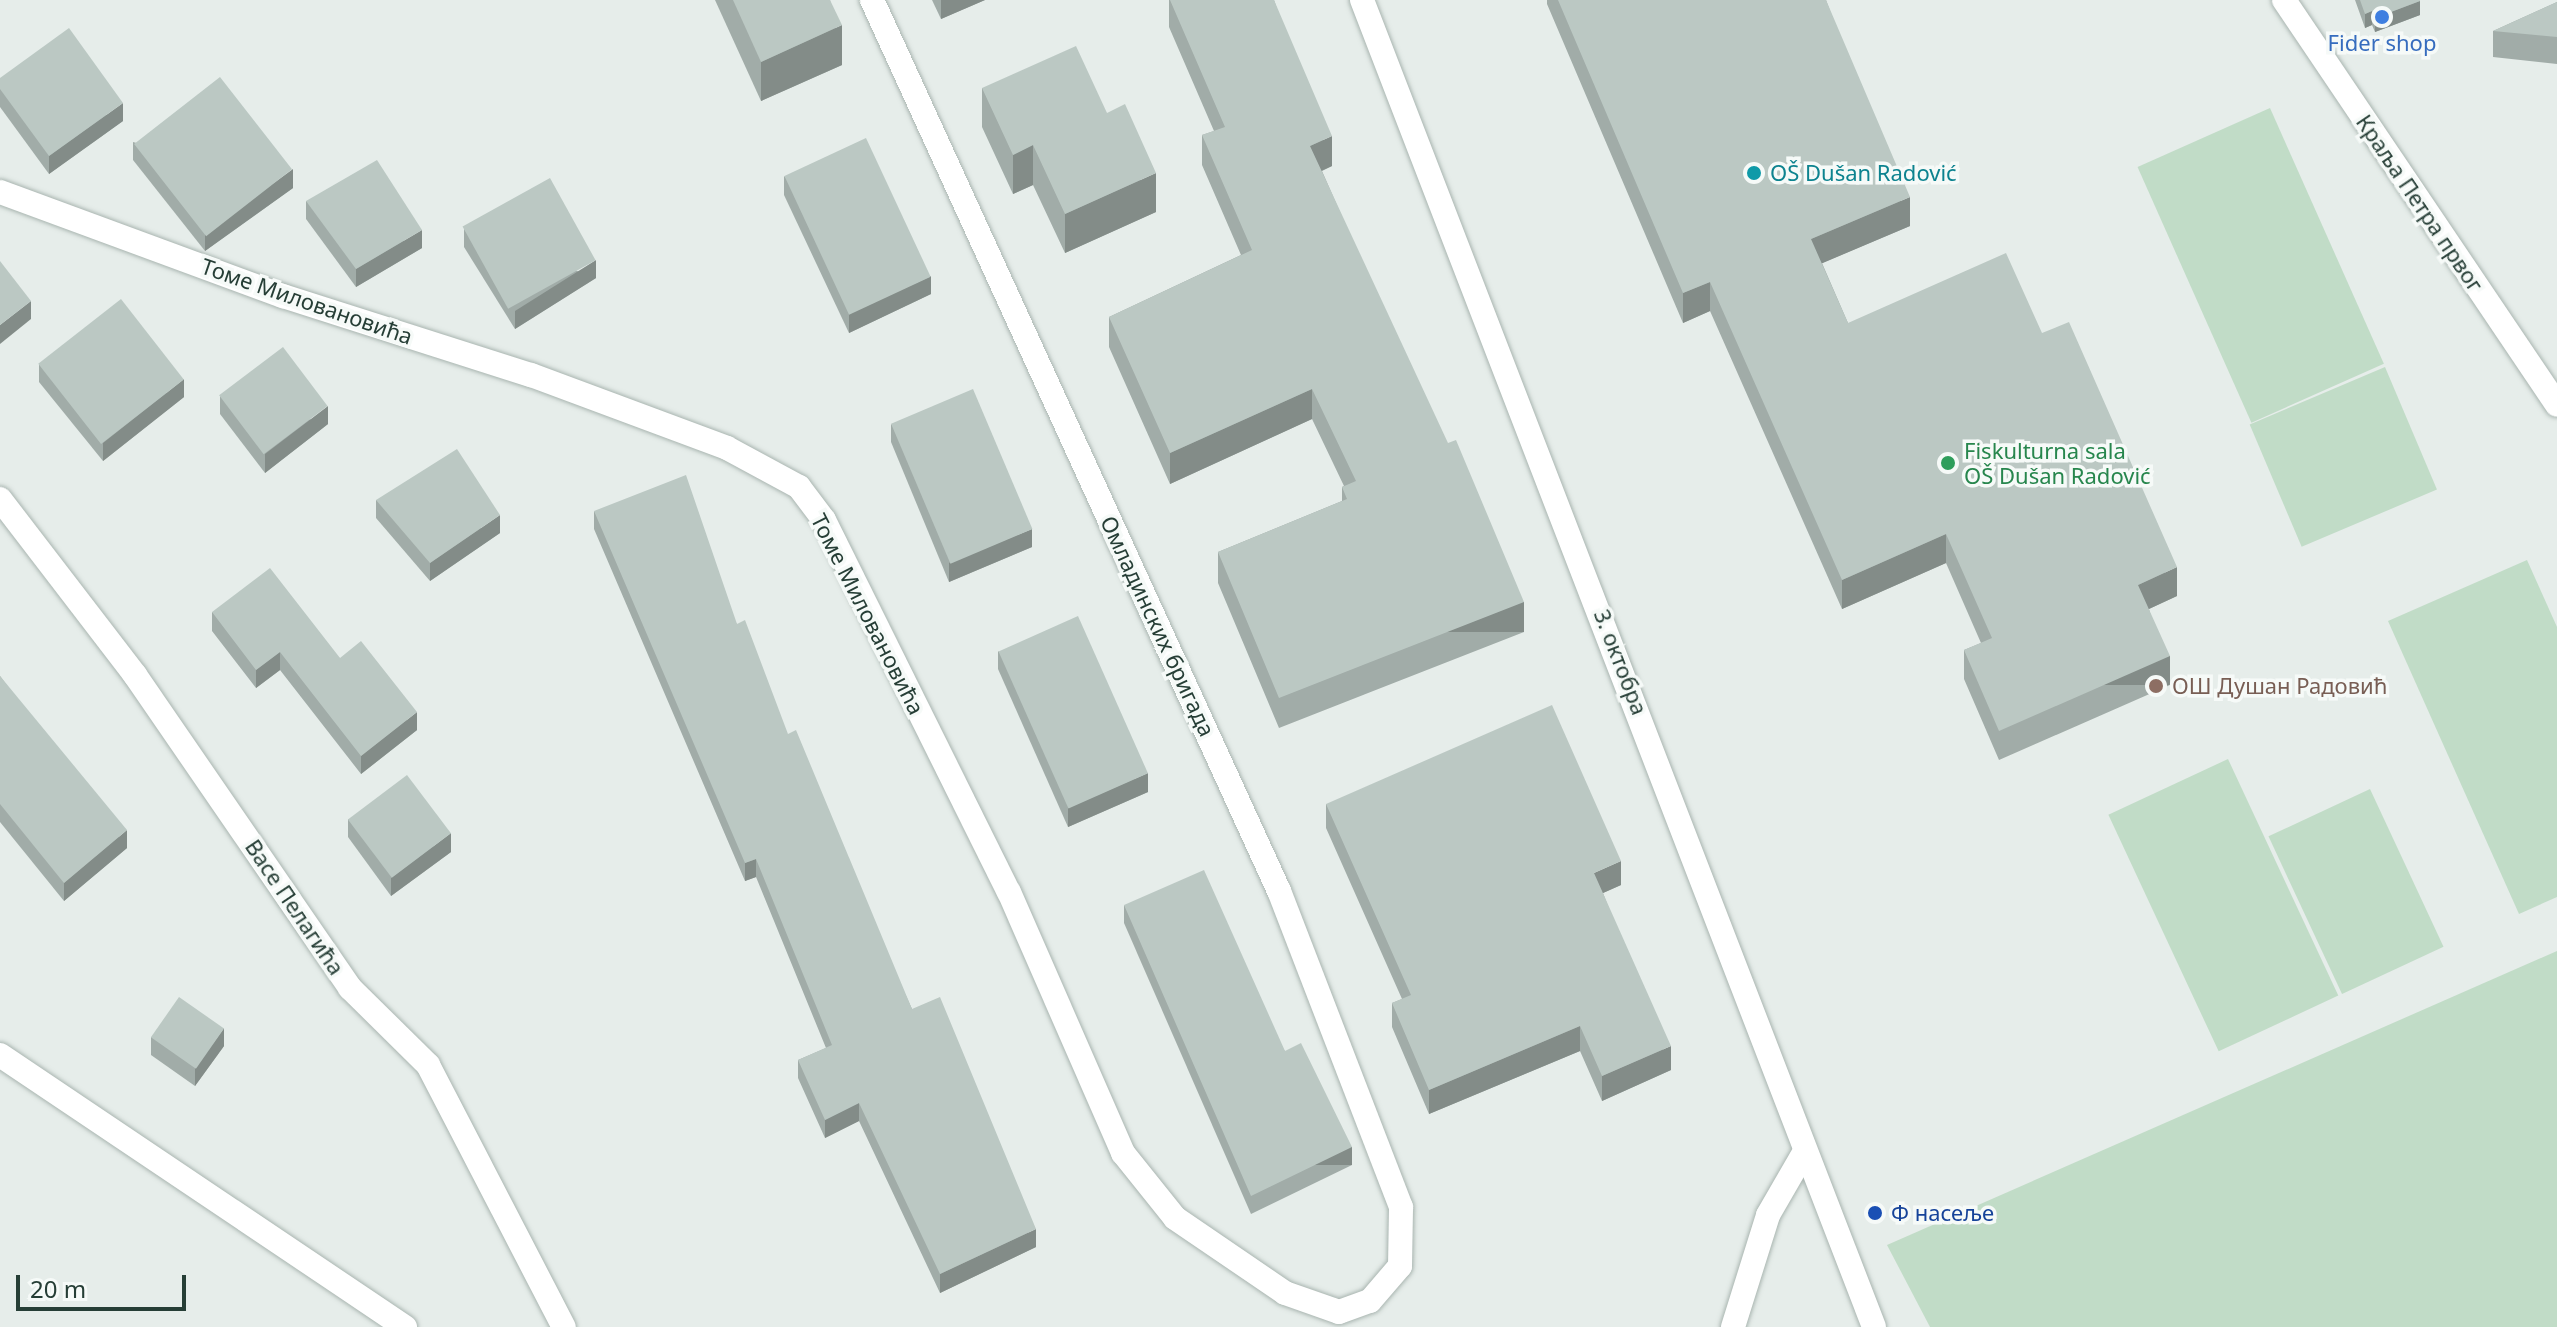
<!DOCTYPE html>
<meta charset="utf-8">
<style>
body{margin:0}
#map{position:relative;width:2557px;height:1327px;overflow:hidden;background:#e6edea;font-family:"Noto Sans",sans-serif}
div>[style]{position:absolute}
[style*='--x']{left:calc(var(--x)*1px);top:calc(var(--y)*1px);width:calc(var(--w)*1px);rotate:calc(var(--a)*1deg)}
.green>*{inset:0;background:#c1dcc7;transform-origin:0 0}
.roads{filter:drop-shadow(0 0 2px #a9b5b0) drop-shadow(0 0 2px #a9b5b0)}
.minor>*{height:24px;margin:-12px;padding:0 12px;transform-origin:12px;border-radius:12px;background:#fff}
.wall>*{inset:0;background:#a1aca8}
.shaded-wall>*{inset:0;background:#838c88;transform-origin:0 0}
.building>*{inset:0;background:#bbc8c3;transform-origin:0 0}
.dots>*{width:22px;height:22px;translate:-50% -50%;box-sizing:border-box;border:4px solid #f6faf8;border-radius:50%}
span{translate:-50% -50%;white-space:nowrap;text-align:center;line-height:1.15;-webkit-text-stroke:7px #f6faf8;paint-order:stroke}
.shop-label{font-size:22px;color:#366cbe}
.culture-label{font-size:22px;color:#0d838f}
.left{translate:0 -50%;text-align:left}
.street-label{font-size:22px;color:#263e36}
.leisure-label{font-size:22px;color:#27864d}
.education-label{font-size:22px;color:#785e54}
.transit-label{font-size:22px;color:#164399}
.scale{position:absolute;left:16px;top:1275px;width:170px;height:36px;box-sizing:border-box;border:4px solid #263e36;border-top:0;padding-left:10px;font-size:24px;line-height:28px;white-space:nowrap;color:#263e36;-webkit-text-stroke:6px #f6faf8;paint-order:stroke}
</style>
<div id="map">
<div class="green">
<div style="left:2270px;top:108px;width:280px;height:145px;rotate:66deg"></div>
<div style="left:2385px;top:367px;width:133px;height:147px;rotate:67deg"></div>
<div style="clip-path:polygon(2527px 560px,2557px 627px,2557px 897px,2519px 914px,2388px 621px)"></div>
<div style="left:2228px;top:759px;width:261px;height:132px;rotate:65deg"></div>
<div style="left:2370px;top:789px;width:174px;height:112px;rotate:65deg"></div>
<div style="clip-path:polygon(2557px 951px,2557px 1327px,1930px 1327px,1887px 1245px)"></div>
</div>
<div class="roads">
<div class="minor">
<div style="--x:1362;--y:0;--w:1422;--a:68.9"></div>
<div style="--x:2284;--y:0;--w:488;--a:56"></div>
<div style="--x:0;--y:192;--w:302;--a:20.2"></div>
<div style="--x:283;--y:296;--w:260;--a:17.7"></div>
<div style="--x:531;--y:375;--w:209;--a:20.4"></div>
<div style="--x:727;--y:448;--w:82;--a:28.4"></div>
<div style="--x:799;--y:487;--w:41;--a:52.9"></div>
<div style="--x:824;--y:520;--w:415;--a:63.6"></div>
<div style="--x:1009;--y:892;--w:285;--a:66.4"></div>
<div style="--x:1123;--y:1153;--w:83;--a:51.3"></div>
<div style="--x:1175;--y:1218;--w:133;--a:34.3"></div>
<div style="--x:1285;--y:1293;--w:57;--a:19.4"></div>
<div style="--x:1339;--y:1312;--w:33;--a:-20"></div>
<div style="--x:1370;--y:1301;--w:46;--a:-49.4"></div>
<div style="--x:1400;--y:1266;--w:59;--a:-89"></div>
<div style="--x:1401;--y:1207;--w:339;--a:-111.1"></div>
<div style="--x:1279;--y:891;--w:980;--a:-114.55"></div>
<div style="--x:0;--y:499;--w:222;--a:52.5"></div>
<div style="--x:135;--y:675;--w:380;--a:55.5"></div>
<div style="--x:350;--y:988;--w:110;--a:44.6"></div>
<div style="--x:428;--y:1065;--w:295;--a:62.6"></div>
<div style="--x:0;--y:1055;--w:488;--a:33.9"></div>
<div style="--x:1733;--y:1327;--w:117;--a:-72.6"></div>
<div style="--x:1768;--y:1215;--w:74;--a:-60"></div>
</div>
</div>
<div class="wall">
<div style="clip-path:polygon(715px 0,830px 0,842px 65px,761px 101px)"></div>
<div style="clip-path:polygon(932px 0,985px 0,941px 19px)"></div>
<div style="clip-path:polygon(1169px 0,1274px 0,1332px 166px,1322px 171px,1524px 632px,1279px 728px,1218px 583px,1218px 552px,1342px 501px,1342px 487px,1344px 486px,1312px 419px,1170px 484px,1109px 347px,1109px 317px,1241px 255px,1202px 165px,1202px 135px,1214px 131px,1169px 27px)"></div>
<div style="clip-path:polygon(1547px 0,1826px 0,1910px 226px,1822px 263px,1848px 323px,2042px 333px,2177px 596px,2149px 609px,2170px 685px,1999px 760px,1964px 679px,1964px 650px,1981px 643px,1946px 563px,1842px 609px,1710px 311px,1683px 323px,1547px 4px)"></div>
<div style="clip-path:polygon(2355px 0,2420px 0,2420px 15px,2375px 32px,2372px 25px,2365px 28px)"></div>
<div style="clip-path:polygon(2557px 2px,2557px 64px,2493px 57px,2493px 31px)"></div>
<div style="clip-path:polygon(0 78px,123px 121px,49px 174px,0 107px)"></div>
<div style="clip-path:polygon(982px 88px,1107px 113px,1156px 212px,1065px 253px,1033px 185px,1013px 194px,982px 127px)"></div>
<div style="clip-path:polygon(133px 142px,293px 188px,205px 251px,133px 160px)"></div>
<div style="clip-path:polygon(784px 176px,931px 294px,849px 333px,784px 195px)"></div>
<div style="clip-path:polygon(306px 201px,422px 248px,356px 287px,306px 219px)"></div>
<div style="clip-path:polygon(464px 229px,596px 278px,515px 329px,464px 247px)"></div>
<div style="clip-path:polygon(39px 364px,184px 397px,103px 461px,39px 382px)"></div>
<div style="clip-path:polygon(220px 396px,328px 424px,265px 473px,220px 414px)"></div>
<div style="clip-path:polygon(891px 424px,1032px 547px,949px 582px,891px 442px)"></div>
<div style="clip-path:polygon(376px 500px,500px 533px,430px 581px,376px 518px)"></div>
<div style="clip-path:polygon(594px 511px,737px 624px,912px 1009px,1036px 1247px,940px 1293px,859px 1121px,825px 1138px,798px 1078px,798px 1060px,826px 1048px,756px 877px,745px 881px,594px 529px)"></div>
<div style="clip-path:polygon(212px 612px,340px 658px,417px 730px,361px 774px,280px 670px,256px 688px,212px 631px)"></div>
<div style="clip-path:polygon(998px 651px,1148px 792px,1068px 827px,998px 669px)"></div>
<div style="clip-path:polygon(0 676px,127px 848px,64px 901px,0 822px)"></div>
<div style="clip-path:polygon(1326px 804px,1621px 885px,1603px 893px,1671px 1070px,1602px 1101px,1580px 1051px,1429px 1114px,1392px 1027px,1392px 1003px,1402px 999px,1326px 828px)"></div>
<div style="clip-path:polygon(348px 819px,451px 852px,391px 896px,348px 837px)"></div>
<div style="clip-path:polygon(1124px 905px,1285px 1051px,1352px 1165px,1251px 1214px,1124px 923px)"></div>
<div style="clip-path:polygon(151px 1037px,224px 1046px,195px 1086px,151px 1055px)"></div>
</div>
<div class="shaded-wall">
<div style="clip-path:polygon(941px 0,985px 0,941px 19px)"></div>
<div style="clip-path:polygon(2420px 1px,2420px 15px,2375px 32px,2375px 18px)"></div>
<div style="clip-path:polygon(2372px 11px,2372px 25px,2365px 28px,2365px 14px)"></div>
<div style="clip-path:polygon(842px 25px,842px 65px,761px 101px,761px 62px)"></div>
<div style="clip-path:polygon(123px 103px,123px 121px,49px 174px,49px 156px)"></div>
<div style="clip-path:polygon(1332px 136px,1332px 166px,1310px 176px,1310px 146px)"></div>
<div style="clip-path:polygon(1033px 145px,1033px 185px,1013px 194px,1013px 155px)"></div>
<div style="clip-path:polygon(293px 169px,293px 188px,205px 251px,205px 233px)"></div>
<div style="clip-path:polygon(1156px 173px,1156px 212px,1065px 253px,1065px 214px)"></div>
<div style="clip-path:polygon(1910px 197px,1910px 226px,1811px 268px,1811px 239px)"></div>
<div style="clip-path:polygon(422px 230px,422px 248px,356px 287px,356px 269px)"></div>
<div style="clip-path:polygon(596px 260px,596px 278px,515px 329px,515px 311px)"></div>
<div style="clip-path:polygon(931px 276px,931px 294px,849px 333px,849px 314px)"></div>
<div style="clip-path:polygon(1710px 282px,1710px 311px,1683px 323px,1683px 293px)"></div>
<div style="clip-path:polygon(31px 301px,31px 319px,0 344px,0 325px)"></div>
<div style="clip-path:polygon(184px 379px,184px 397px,103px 461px,103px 443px)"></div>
<div style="clip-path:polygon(1312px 389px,1312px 419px,1170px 484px,1170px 453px)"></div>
<div style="clip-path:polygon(328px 406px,328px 424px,265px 473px,265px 454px)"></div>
<div style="clip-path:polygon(500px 515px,500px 533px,430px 581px,430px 563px)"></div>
<div style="clip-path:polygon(1032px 529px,1032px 547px,949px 582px,949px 563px)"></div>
<div style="clip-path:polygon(1946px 534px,1946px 563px,1842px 609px,1842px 580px)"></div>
<div style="clip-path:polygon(2177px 567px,2177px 596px,2138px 614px,2138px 585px)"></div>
<div style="left:1524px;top:602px;width:30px;height:263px;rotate:90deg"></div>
<div style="clip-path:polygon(280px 652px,280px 670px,256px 688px,256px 670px)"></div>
<div style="left:2170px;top:656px;width:29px;height:187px;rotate:90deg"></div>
<div style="clip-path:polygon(417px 712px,417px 730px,361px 774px,361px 756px)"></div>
<div style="clip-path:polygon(1148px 773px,1148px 792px,1068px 827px,1068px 808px)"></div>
<div style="clip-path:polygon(127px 830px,127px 848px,64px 901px,64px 883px)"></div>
<div style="clip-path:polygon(451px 833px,451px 852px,391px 896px,391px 878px)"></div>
<div style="clip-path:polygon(756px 859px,756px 877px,745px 881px,745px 863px)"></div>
<div style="clip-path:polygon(1621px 861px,1621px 885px,1594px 897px,1594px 873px)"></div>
<div style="clip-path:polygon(1580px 1026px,1580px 1051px,1429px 1114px,1429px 1090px)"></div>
<div style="clip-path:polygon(224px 1028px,224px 1046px,195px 1086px,195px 1068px)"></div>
<div style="clip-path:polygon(1671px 1046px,1671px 1070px,1602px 1101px,1602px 1076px)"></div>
<div style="clip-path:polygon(859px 1103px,859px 1121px,825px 1138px,825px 1120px)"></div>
<div style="left:1352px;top:1147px;width:18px;height:112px;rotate:90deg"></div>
<div style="clip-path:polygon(1036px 1229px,1036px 1247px,940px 1293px,940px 1274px)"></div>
</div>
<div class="building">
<div style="clip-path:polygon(733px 0,830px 0,842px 25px,761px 62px)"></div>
<div style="clip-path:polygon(1170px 0,1274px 0,1332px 136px,1310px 146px,1448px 443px,1456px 440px,1524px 602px,1279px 698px,1218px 552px,1347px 499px,1342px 487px,1356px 481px,1312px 389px,1170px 453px,1109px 317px,1252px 250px,1202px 135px,1225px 127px)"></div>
<div style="clip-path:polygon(1558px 0,1826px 0,1910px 197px,1811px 239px,1848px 323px,2006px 253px,2042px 333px,2069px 322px,2177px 567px,2138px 585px,2170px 656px,1999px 731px,1964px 650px,1992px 638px,1946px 534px,1842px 580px,1710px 282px,1683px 293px)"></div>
<div style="clip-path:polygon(2360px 0,2420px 0,2420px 1px,2375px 18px,2372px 11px,2365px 14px)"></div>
<div style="clip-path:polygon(2557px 2px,2557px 37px,2493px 31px)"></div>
<div style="clip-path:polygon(69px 28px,123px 103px,49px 156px,0 89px,0 78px)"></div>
<div style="clip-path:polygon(1076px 46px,1107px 113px,1125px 104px,1156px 173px,1065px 214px,1033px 145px,1013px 155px,982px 88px)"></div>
<div style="left:220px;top:77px;width:117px;height:109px;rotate:52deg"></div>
<div style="left:866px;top:138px;width:153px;height:90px;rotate:65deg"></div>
<div style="clip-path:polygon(377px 160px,422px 230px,356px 269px,306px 201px)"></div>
<div style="left:550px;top:178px;width:94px;height:100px;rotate:61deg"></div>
<div style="clip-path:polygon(0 261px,31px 301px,0 325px)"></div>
<div style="left:121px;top:299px;width:102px;height:105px;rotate:52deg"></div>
<div style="left:283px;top:347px;width:74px;height:80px;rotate:53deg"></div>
<div style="left:973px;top:389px;width:152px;height:89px;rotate:67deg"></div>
<div style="clip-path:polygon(457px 449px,500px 515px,430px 563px,376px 500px)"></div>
<div style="clip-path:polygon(686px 475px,737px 624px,745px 620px,788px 734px,796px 730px,912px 1009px,940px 997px,1036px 1229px,940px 1274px,859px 1103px,825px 1120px,798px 1060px,832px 1045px,756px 859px,745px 863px,594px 511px)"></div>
<div style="clip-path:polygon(270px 568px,340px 658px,361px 641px,417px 712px,361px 756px,280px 652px,256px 670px,212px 612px)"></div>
<div style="left:1078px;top:616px;width:172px;height:87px;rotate:66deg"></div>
<div style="clip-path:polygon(0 676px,127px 830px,64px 883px,0 804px)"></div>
<div style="clip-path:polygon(1552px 705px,1621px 861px,1594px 873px,1671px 1046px,1602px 1076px,1580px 1026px,1429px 1090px,1392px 1003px,1411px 995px,1326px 804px)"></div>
<div style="left:407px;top:775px;width:73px;height:74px;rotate:53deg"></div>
<div style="clip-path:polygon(1204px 870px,1285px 1051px,1301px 1043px,1352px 1147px,1251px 1196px,1124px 905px)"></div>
<div style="left:179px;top:997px;width:55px;height:49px;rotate:35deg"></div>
</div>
<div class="dots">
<div style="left:2382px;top:17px;background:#3f7fe0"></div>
<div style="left:1754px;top:173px;background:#0f9aa8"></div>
<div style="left:1948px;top:463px;background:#2e9e5b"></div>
<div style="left:2156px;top:686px;background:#8d6e63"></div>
<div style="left:1875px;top:1213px;background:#1a4fb4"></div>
</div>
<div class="shop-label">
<span style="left:2382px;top:43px">Fider shop</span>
</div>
<div class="culture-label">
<span class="left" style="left:1770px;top:173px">OŠ Dušan Radović</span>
</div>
<div class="street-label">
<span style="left:2420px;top:203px;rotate:56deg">Краља Петра првог</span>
<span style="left:307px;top:301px;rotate:19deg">Томе Миловановића</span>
<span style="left:868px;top:614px;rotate:63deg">Томе Миловановића</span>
<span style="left:1158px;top:626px;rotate:65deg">Омладинских бригада</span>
<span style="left:1621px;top:662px;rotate:69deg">3. октобра</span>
<span style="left:295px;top:907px;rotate:56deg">Васе Пелагића</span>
</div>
<div class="leisure-label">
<span class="left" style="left:1964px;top:463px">Fiskulturna sala<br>OŠ Dušan Radović</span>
</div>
<div class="education-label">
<span class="left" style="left:2172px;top:686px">ОШ Душан Радовић</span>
</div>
<div class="transit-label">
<span class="left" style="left:1891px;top:1213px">Ф насеље</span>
</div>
<div class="scale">20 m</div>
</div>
